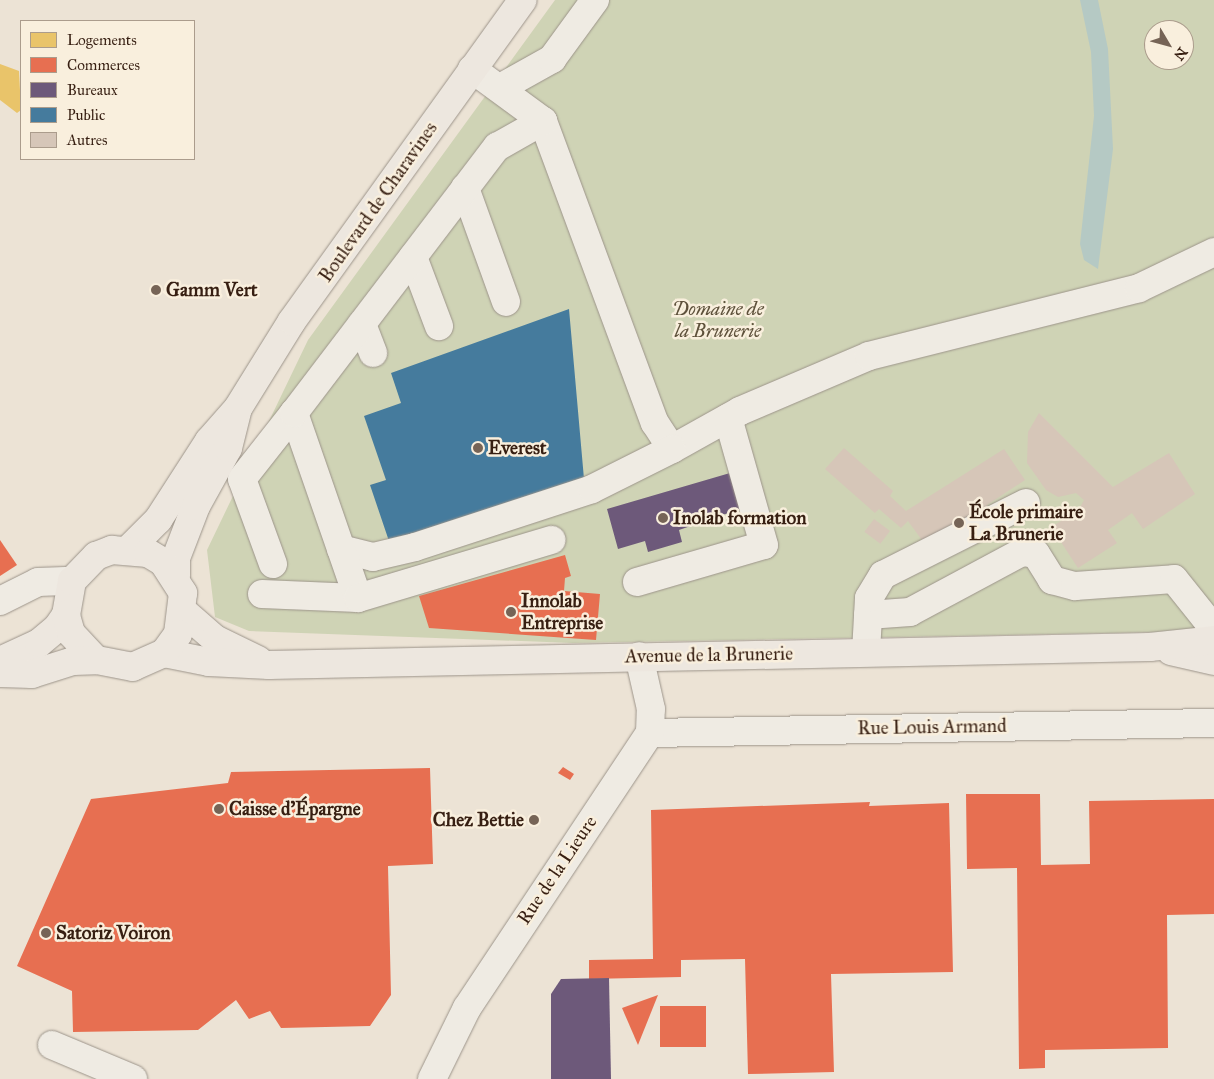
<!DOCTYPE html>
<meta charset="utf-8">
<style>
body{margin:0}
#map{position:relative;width:1214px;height:1079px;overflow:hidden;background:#ece3d5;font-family:"IM FELL Great Primer",serif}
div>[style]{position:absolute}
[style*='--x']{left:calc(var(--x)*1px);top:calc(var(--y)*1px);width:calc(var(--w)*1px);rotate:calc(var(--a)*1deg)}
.green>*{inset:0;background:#cfd3b5}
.water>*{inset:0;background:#b5c9c4}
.homes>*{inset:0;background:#e9c46a}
.shops>*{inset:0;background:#e76f51;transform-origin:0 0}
.offices>*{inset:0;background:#6d597a}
.public>*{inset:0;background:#457b9d}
.building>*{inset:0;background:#d6c6b8;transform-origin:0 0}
.roads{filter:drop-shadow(0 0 1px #9c948a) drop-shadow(0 0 1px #9c948a)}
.minor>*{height:28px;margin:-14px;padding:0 14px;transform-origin:14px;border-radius:14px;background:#efebe3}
.major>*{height:28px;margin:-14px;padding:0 14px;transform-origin:14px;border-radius:14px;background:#ede7df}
.dots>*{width:14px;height:14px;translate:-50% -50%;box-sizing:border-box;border:2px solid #f9efdd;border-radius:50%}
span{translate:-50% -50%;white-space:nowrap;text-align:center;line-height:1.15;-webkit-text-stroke:5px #f9efdd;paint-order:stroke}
.street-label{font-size:19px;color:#371f12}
.poi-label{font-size:19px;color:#371f12;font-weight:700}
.left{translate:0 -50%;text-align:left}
.right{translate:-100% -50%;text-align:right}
.park-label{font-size:19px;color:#5e513b;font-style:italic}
.legend{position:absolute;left:20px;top:20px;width:175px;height:140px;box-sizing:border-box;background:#f9efdd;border:1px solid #ab9c8c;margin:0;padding:6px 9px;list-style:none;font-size:15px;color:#371f12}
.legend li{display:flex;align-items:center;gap:10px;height:25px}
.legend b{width:25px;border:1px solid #ab9c8c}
.north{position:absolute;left:1144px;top:20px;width:50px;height:50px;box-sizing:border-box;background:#f9efdd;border:1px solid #ab9c8c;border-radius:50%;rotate:127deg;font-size:14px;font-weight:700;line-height:20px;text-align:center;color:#371f12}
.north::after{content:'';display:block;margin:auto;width:18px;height:22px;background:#766456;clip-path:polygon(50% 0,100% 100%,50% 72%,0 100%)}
</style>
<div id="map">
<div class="green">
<div style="clip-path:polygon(evenodd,555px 0,1214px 0,1214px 631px,573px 643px,249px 631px,215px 617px,207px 550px,308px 340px,555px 0,1154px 30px,1184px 30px,1184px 60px,1154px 60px,1154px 30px)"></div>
</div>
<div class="water">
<div style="clip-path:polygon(1080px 0,1098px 0,1108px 49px,1113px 149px,1098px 269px,1084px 260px,1080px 244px,1094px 116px,1091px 52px)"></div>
</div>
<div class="homes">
<div style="clip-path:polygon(0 64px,19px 71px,21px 110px,17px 113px,0 100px)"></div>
</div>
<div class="shops">
<div style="clip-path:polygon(0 540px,17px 565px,0 576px)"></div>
<div style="clip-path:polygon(565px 555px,571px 576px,565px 578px,564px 591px,600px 594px,596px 640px,429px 628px,419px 596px)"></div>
<div style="clip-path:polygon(563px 767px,574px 774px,570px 780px,558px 773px)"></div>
<div style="clip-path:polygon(430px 768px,433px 864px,388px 866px,391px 995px,370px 1026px,281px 1028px,270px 1011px,249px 1019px,236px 1000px,198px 1030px,73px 1032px,72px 991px,17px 966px,91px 799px,228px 783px,231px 772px)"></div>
<div style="clip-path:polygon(966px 794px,1040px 794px,1041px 865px,1090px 864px,1089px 801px,1214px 799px,1214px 914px,1167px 915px,1168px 1048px,1045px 1050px,1045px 1068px,1019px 1069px,1017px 868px,967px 869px)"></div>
<div style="clip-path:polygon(870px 802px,869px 806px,949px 803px,953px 972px,831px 974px,834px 1072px,748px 1074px,745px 959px,681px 960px,681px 977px,589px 979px,589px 960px,653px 959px,651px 810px)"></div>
<div style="clip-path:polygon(658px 995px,638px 1045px,622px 1008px)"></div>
<div style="left:660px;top:1006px;width:46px;height:41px"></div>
</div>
<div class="offices">
<div style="clip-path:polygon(730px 473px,740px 509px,679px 530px,682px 542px,648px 552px,645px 541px,618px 549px,607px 509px)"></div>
<div style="clip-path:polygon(609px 978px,611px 1079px,551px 1079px,551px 994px,561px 979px)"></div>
</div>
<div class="public">
<div style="clip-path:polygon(569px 309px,584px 479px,391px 547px,370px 485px,386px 480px,364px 416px,401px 403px,391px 373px)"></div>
</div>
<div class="building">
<div style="clip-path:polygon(1039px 413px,1113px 487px,1169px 453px,1195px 494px,1143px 529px,1132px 513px,1108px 530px,1117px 543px,1078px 568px,1051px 527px,1078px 511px,1084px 500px,1076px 493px,1058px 497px,1046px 490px,1027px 463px,1028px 432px)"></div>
<div style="clip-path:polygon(844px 448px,893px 491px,890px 496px,906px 511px,1004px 449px,1025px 480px,987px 505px,991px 512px,924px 543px,908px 521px,901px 528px,879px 509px,875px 513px,825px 469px)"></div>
<div style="left:874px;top:519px;width:20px;height:16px;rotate:37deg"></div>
</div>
<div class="roads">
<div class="minor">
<div style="--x:500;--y:88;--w:60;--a:-29.1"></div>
<div style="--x:552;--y:59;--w:73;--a:-53.9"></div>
<div style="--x:543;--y:121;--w:322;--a:69.7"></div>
<div style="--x:655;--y:423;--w:31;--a:57"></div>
<div style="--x:672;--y:449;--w:78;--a:-29.2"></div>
<div style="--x:740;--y:411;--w:140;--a:-23.1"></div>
<div style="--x:869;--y:356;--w:278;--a:-14.1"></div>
<div style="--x:1139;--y:288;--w:83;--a:-25.6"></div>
<div style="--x:465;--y:188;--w:121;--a:70.2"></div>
<div style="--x:413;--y:257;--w:74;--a:69.4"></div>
<div style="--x:362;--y:324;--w:31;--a:69"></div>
<div style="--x:341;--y:549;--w:33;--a:14"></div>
<div style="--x:373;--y:557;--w:43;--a:-13.4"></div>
<div style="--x:415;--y:547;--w:186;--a:-18.1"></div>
<div style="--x:592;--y:489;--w:89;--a:-26.6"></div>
<div style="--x:273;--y:564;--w:90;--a:-110"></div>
<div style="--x:242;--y:479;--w:84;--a:-51.8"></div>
<div style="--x:637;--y:582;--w:132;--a:-16.2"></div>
<div style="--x:764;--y:545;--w:132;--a:-105.8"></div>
<div style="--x:262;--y:594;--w:96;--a:2.4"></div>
<div style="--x:358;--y:598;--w:196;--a:-109.1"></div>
<div style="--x:294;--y:413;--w:335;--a:-52.7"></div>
<div style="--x:497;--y:147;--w:53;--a:-29.5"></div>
<div style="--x:543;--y:121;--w:88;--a:-143.8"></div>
<div style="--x:358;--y:598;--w:202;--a:-16.7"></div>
<div style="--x:0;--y:601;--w:42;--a:-26.6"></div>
<div style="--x:38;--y:582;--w:34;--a:-2"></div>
<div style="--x:868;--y:615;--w:42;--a:-4.1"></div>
<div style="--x:910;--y:612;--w:127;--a:-28.2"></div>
<div style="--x:1022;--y:552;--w:14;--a:8"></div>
<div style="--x:1036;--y:554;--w:31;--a:58"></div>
<div style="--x:1052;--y:580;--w:24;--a:15"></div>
<div style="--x:1075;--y:586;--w:99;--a:-4"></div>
<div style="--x:1174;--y:579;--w:64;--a:51.3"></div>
<div style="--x:866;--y:652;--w:54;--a:-86.8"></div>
<div style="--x:869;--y:598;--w:27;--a:-59"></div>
<div style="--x:883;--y:575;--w:160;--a:-26.7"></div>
<div style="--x:650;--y:733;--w:564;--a:-1.02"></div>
<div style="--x:52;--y:1045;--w:88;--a:22.8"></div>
<div style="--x:432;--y:1079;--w:79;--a:-63.8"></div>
<div style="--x:467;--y:1008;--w:330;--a:-56.4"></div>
<div style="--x:650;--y:733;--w:24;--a:-88"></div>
<div style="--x:651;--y:709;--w:54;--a:-102.8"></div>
</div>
<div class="major">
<div style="--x:130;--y:548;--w:40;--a:-45"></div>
<div style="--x:158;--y:520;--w:94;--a:-57.2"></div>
<div style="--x:209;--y:441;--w:44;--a:-48.7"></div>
<div style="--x:238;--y:408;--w:102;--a:-58.2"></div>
<div style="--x:292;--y:321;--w:395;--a:-54.3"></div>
<div style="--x:176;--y:576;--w:18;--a:-90"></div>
<div style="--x:176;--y:558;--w:56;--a:-69"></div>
<div style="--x:196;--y:506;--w:66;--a:-61.1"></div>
<div style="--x:228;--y:448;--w:37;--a:-76"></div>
<div style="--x:184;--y:612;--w:41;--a:41.1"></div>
<div style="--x:215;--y:639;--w:48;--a:26"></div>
<div style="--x:1171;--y:651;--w:44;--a:13.1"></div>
<div style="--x:164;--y:653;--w:46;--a:11.3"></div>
<div style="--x:209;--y:662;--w:60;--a:2.9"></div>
<div style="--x:269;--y:665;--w:881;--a:-1.17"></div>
<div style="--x:1150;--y:647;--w:64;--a:-6.2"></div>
<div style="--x:0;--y:661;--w:43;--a:-24.8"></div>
<div style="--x:39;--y:643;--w:23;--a:-40"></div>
<div style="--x:57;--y:628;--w:16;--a:-55"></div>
<div style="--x:66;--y:615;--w:35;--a:-80"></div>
<div style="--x:72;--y:581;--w:35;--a:-46"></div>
<div style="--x:96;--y:556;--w:17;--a:-21"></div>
<div style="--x:112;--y:550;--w:36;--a:5"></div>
<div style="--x:148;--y:553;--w:17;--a:31"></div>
<div style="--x:163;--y:562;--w:37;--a:57"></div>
<div style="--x:183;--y:593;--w:41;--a:97"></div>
<div style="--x:178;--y:634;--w:24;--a:126"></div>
<div style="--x:164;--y:653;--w:34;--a:156"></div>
<div style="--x:133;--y:667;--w:38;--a:-169"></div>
<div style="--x:96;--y:660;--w:37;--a:-133"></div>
<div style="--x:71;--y:633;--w:19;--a:-106"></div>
<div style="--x:0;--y:673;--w:32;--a:2"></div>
<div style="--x:32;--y:674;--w:43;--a:-17.6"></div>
<div style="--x:73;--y:661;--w:23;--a:-2"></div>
</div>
</div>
<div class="dots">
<div style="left:156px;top:290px;background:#766456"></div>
<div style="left:478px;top:448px;background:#766456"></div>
<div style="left:663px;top:518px;background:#766456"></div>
<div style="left:959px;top:523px;background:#766456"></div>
<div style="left:511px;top:612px;background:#766456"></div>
<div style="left:219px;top:809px;background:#766456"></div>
<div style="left:534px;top:820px;background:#766456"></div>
<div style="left:46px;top:933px;background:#766456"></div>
</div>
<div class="street-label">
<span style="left:378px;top:202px;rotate:-55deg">Boulevard de Charavines</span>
<span style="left:709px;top:655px;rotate:-1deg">Avenue de la Brunerie</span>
<span style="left:932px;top:727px;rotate:-1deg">Rue Louis Armand</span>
<span style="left:557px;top:870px;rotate:-56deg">Rue de la Lieure</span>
</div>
<div class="poi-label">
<span class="left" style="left:166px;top:290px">Gamm Vert</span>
<span class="left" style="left:488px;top:448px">Everest</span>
<span class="left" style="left:969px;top:523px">École primaire<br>La Brunerie</span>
<span class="left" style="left:673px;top:518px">Inolab formation</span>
<span class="left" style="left:521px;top:612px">Innolab<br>Entreprise</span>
<span class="left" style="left:229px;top:809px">Caisse d'Épargne</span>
<span class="right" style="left:524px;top:820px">Chez Bettie</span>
<span class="left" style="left:56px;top:933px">Satoriz Voiron</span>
</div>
<div class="park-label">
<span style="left:718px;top:320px">Domaine de<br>la Brunerie</span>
</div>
<ul class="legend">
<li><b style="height:14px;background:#e9c46a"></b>Logements</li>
<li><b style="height:14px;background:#e76f51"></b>Commerces</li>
<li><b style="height:14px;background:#6d597a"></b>Bureaux</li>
<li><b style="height:14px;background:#457b9d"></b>Public</li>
<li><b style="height:14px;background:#d6c6b8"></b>Autres</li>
</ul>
<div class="north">N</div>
</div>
